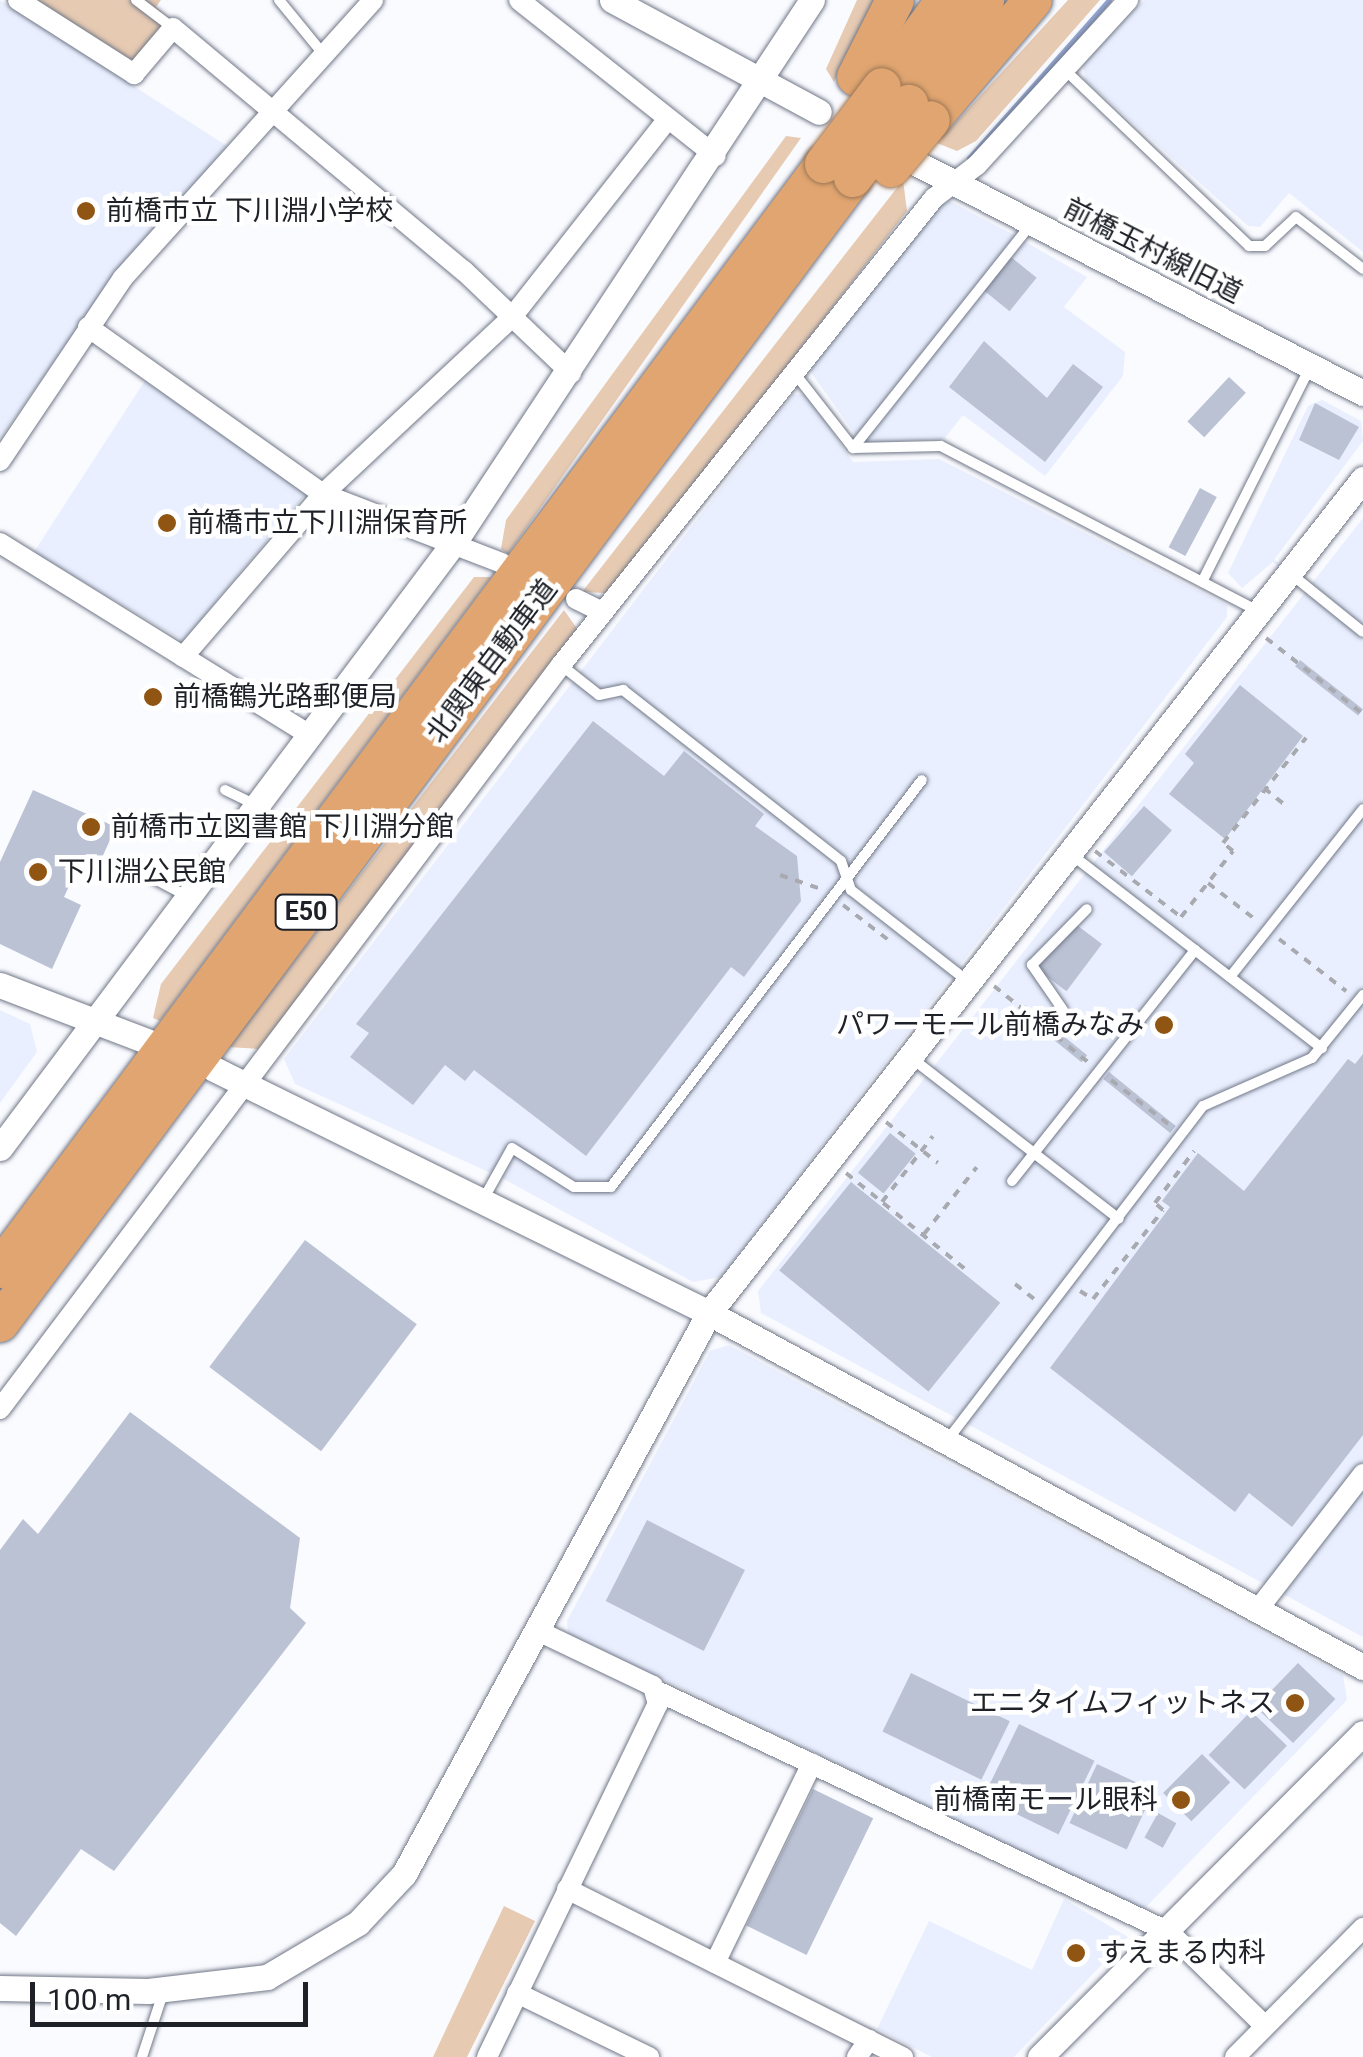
<!DOCTYPE html>
<meta charset="utf-8">
<style>
body{margin:0}
#map{position:relative;width:1363px;height:2057px;overflow:hidden;background:#fafbff;font-family:Roboto,"Noto Sans JP",sans-serif}
div>[style]{position:absolute}
[style*='--x']{left:calc(var(--x)*1px);top:calc(var(--y)*1px);width:calc(var(--w)*1px);rotate:calc(var(--a)*1deg)}
.built>*{inset:0;background:#e9effe}
.green>*{inset:0;background:#e6cab2}
.stream>*{height:5px;margin:-2.5px;padding:0 2.5px;transform-origin:2.5px;border-radius:2.5px;background:#92a5d2}
.building>*{inset:0;background:#bbc2d4;transform-origin:0 0}
.path>*{height:4px;margin-top:-2px;transform-origin:0;background:repeating-linear-gradient(90deg,#a8aaaf 0 8px,transparent 0 16px)}
.roads{filter:drop-shadow(0 0 2px #707787) drop-shadow(0 0 2px #707787)}
.service>*{height:10px;margin:-5px;padding:0 5px;transform-origin:5px;border-radius:5px;background:#fff}
.minor>*{height:20px;margin:-10px;padding:0 10px;transform-origin:10px;border-radius:10px;background:#fff}
.tertiary>*{height:25px;margin:-12.5px;padding:0 12.5px;transform-origin:12.5px;border-radius:12.5px;background:#fff}
.motorway>*{height:38px;margin:-19px;padding:0 19px;transform-origin:19px;border-radius:19px;background:#e0a570}
.bridges{filter:drop-shadow(0 0 2px #9c7756) drop-shadow(0 0 2px #9c7756)}
.motorway-bridge>*{height:38px;margin:-19px;padding:0 19px;transform-origin:19px;border-radius:19px;background:#e0a570}
.dots>*{width:28px;height:28px;translate:-50% -50%;box-sizing:border-box;border:5px solid #fff;border-radius:50%}
span{translate:-50% -50%;white-space:nowrap;text-align:center;line-height:1.15;-webkit-text-stroke:9px #fff;paint-order:stroke}
.shield-label span{padding:2px 8px;background:#fff;border:2px solid;border-radius:8px;-webkit-text-stroke-width:0}
.shield-label{font-size:25px;color:#1e2127;font-weight:700}
.poi-label{font-size:28px;color:#1e2127}
.left{translate:0 -50%;text-align:left}
.right{translate:-100% -50%;text-align:right}
.street-label{font-size:28px;color:#1e2127}
.scale{position:absolute;left:30px;top:1982px;width:278px;height:45px;box-sizing:border-box;border:5px solid #1e2127;border-top:0;padding-left:12px;font-size:30px;line-height:35px;white-space:nowrap;color:#1e2127;-webkit-text-stroke:8px #fff;paint-order:stroke}
</style>
<div id="map">
<div class="built">
<div style="clip-path:polygon(0 0,230px 148px,115px 274px,0 439px)"></div>
<div style="clip-path:polygon(1144px 0,1363px 0,1363px 252px,1289px 193px,1260px 227px,1248px 226px,1085px 80px,1083px 64px)"></div>
<div style="clip-path:polygon(944px 198px,1016px 236px,857px 437px,810px 371px)"></div>
<div style="clip-path:polygon(1024px 241px,1087px 277px,1064px 307px,1125px 352px,1123px 376px,1045px 476px,963px 415px,944px 439px,859px 443px)"></div>
<div style="clip-path:polygon(146px 379px,306px 494px,183px 641px,34px 552px)"></div>
<div style="clip-path:polygon(793px 394px,807px 395px,853px 462px,939px 459px,1227px 605px,1227px 617px,721px 1277px,693px 1282px,504px 1179px,295px 1084px,284px 1059px)"></div>
<div style="clip-path:polygon(1322px 400px,1361px 421px,1363px 441px,1274px 560px,1309px 587px,1363px 518px,1363px 1637px,761px 1313px,758px 1291px,1307px 590px,1273px 562px,1242px 588px,1228px 573px,1308px 406px)"></div>
<div style="clip-path:polygon(0 1010px,30px 1024px,37px 1052px,0 1103px)"></div>
<div style="clip-path:polygon(729px 1345px,1343px 1675px,1347px 1700px,1143px 1910px,568px 1634px,567px 1621px,710px 1351px)"></div>
<div style="clip-path:polygon(1064px 1899px,1128px 1937px,1014px 2057px,932px 2057px,877px 2029px,929px 1921px,1032px 1970px)"></div>
</div>
<div class="green">
<div style="clip-path:polygon(34px 0,161px 0,156px 7px,172px 21px,135px 63px)"></div>
<div style="clip-path:polygon(857px 0,875px 0,834px 82px,826px 69px)"></div>
<div style="clip-path:polygon(1068px 0,1100px 0,976px 141px,957px 151px,937px 143px)"></div>
<div style="clip-path:polygon(786px 136px,801px 138px,508px 554px,501px 549px,506px 520px)"></div>
<div style="clip-path:polygon(903px 180px,907px 211px,652px 541px,605px 593px,582px 592px)"></div>
<div style="clip-path:polygon(474px 577px,491px 577px,160px 1021px,153px 1018px,161px 984px)"></div>
<div style="clip-path:polygon(564px 610px,578px 630px,346px 936px,258px 1049px,228px 1047px)"></div>
<div style="clip-path:polygon(504px 1906px,535px 1921px,467px 2057px,433px 2057px)"></div>
</div>
<div class="stream">
<div style="--x:969;--y:158;--w:211;--a:-48.5"></div>
</div>
<div class="building">
<div style="left:1011px;top:257px;width:33px;height:43px;rotate:39deg"></div>
<div style="clip-path:polygon(984px 341px,1047px 398px,1073px 364px,1103px 387px,1045px 462px,949px 387px)"></div>
<div style="left:1229px;top:377px;width:23px;height:61px;rotate:43deg"></div>
<div style="clip-path:polygon(1315px 403px,1359px 427px,1339px 460px,1299px 440px)"></div>
<div style="left:1200px;top:488px;width:19px;height:67px;rotate:28deg"></div>
<div style="left:1300px;top:660px;width:80px;height:8px;rotate:38deg"></div>
<div style="clip-path:polygon(1240px 685px,1303px 736px,1225px 839px,1169px 794px,1194px 763px,1185px 754px)"></div>
<div style="clip-path:polygon(593px 721px,664px 776px,684px 751px,764px 814px,755px 826px,797px 856px,801px 901px,744px 977px,731px 967px,586px 1156px,474px 1070px,465px 1081px,445px 1065px,413px 1105px,350px 1057px,369px 1033px,356px 1024px)"></div>
<div style="clip-path:polygon(33px 790px,116px 827px,99px 864px,83px 856px,64px 897px,81px 905px,52px 969px,0 944px,0 862px)"></div>
<div style="left:1144px;top:806px;width:37px;height:61px;rotate:41deg"></div>
<div style="left:1070px;top:920px;width:40px;height:59px;rotate:37deg"></div>
<div style="left:1025px;top:1005px;width:80px;height:9px;rotate:39deg"></div>
<div style="clip-path:polygon(1363px 1054px,1363px 1435px,1292px 1527px,1249px 1493px,1235px 1512px,1050px 1368px,1170px 1207px,1162px 1201px,1198px 1153px,1244px 1191px,1348px 1059px,1355px 1064px)"></div>
<div style="left:1109px;top:1072px;width:86px;height:9px;rotate:39deg"></div>
<div style="left:890px;top:1133px;width:33px;height:51px;rotate:39deg"></div>
<div style="left:851px;top:1182px;width:192px;height:114px;rotate:39deg"></div>
<div style="left:305px;top:1240px;width:140px;height:159px;rotate:37deg"></div>
<div style="clip-path:polygon(130px 1412px,300px 1538px,290px 1608px,306px 1623px,114px 1871px,81px 1849px,16px 1936px,0 1923px,0 1550px,23px 1519px,38px 1534px)"></div>
<div style="left:647px;top:1520px;width:110px;height:91px;rotate:27deg"></div>
<div style="left:1298px;top:1663px;width:52px;height:61px;rotate:44deg"></div>
<div style="left:911px;top:1673px;width:110px;height:65px;rotate:26deg"></div>
<div style="left:1251px;top:1711px;width:50px;height:61px;rotate:44deg"></div>
<div style="left:1019px;top:1724px;width:84px;height:82px;rotate:26deg"></div>
<div style="left:1202px;top:1754px;width:40px;height:55px;rotate:45deg"></div>
<div style="left:1097px;top:1764px;width:63px;height:65px;rotate:25deg"></div>
<div style="left:813px;top:1789px;width:67px;height:152px;rotate:26deg"></div>
<div style="left:1158px;top:1813px;width:21px;height:28px;rotate:29deg"></div>
</div>
<div class="path">
<div style="--x:1266;--y:638;--w:123;--a:38.1"></div>
<div style="--x:1264;--y:788;--w:26;--a:39"></div>
<div style="--x:1095;--y:851;--w:108;--a:37.5"></div>
<div style="--x:1181;--y:917;--w:84;--a:-51.8"></div>
<div style="--x:1233;--y:851;--w:13;--a:-141"></div>
<div style="--x:1223;--y:843;--w:134;--a:-51.7"></div>
<div style="--x:780;--y:875;--w:46;--a:18.8"></div>
<div style="--x:1208;--y:883;--w:61;--a:37.6"></div>
<div style="--x:843;--y:905;--w:61;--a:37.6"></div>
<div style="--x:1279;--y:939;--w:85;--a:37.8"></div>
<div style="--x:994;--y:986;--w:121;--a:39"></div>
<div style="--x:1111;--y:1080;--w:76;--a:37.5"></div>
<div style="--x:886;--y:1122;--w:66;--a:38.3"></div>
<div style="--x:846;--y:1173;--w:159;--a:38.9"></div>
<div style="--x:882;--y:1202;--w:83;--a:-52.3"></div>
<div style="--x:924;--y:1234;--w:85;--a:-51.7"></div>
<div style="--x:1015;--y:1284;--w:31;--a:38"></div>
<div style="--x:1080;--y:1291;--w:15;--a:32"></div>
<div style="--x:1093;--y:1299;--w:113;--a:-51.8"></div>
<div style="--x:1163;--y:1210;--w:11;--a:-139"></div>
<div style="--x:1155;--y:1203;--w:65;--a:-53.1"></div>
</div>
<div class="roads">
<div class="service">
<div style="--x:136;--y:0;--w:46;--a:37.1"></div>
<div style="--x:279;--y:0;--w:71;--a:50.7"></div>
<div style="--x:1065;--y:70;--w:255;--a:43.7"></div>
<div style="--x:1249;--y:246;--w:16;--a:0"></div>
<div style="--x:1265;--y:246;--w:42;--a:-43.1"></div>
<div style="--x:1296;--y:217;--w:85;--a:37.8"></div>
<div style="--x:796;--y:375;--w:93;--a:52"></div>
<div style="--x:853;--y:448;--w:88;--a:-1.3"></div>
<div style="--x:941;--y:446;--w:355;--a:27.5"></div>
<div style="--x:853;--y:448;--w:286;--a:-51.5"></div>
<div style="--x:1291;--y:574;--w:92;--a:38.9"></div>
<div style="--x:1204;--y:578;--w:238;--a:-63.3"></div>
<div style="--x:561;--y:665;--w:48;--a:38.3"></div>
<div style="--x:599;--y:695;--w:25;--a:-12"></div>
<div style="--x:623;--y:690;--w:277;--a:38.1"></div>
<div style="--x:841;--y:861;--w:31;--a:71"></div>
<div style="--x:851;--y:890;--w:146;--a:38"></div>
<div style="--x:225;--y:790;--w:34;--a:26"></div>
<div style="--x:1072;--y:855;--w:316;--a:37.7"></div>
<div style="--x:151;--y:877;--w:40;--a:28"></div>
<div style="--x:1230;--y:977;--w:214;--a:-51.6"></div>
<div style="--x:1063;--y:1010;--w:55;--a:-124.6"></div>
<div style="--x:1032;--y:965;--w:78;--a:-45.5"></div>
<div style="--x:914;--y:1060;--w:259;--a:37.8"></div>
<div style="--x:1012;--y:1181;--w:295;--a:-51.6"></div>
<div style="--x:484;--y:1198;--w:57;--a:-60.8"></div>
<div style="--x:512;--y:1148;--w:73;--a:32.2"></div>
<div style="--x:574;--y:1187;--w:37;--a:0"></div>
<div style="--x:611;--y:1187;--w:512;--a:-52.62"></div>
<div style="--x:946;--y:1442;--w:423;--a:-52.6"></div>
<div style="--x:1203;--y:1106;--w:119;--a:-23.8"></div>
<div style="--x:1312;--y:1058;--w:81;--a:-51"></div>
<div style="--x:142;--y:2057;--w:67;--a:-71.8"></div>
</div>
<div class="minor">
<div style="--x:18;--y:0;--w:138;--a:32.5"></div>
<div style="--x:134;--y:74;--w:60;--a:-49.7"></div>
<div style="--x:173;--y:28;--w:379;--a:39.9"></div>
<div style="--x:464;--y:271;--w:148;--a:43.6"></div>
<div style="--x:519;--y:0;--w:251;--a:38.4"></div>
<div style="--x:88;--y:327;--w:288;--a:35.4"></div>
<div style="--x:323;--y:494;--w:192;--a:21.1"></div>
<div style="--x:0;--y:461;--w:220;--a:-56.1"></div>
<div style="--x:123;--y:278;--w:374;--a:-48"></div>
<div style="--x:0;--y:543;--w:365;--a:31.8"></div>
<div style="--x:576;--y:599;--w:30;--a:26"></div>
<div style="--x:183;--y:657;--w:215;--a:-49.3"></div>
<div style="--x:323;--y:494;--w:259;--a:-43.1"></div>
<div style="--x:512;--y:317;--w:249;--a:-51.8"></div>
<div style="--x:0;--y:1409;--w:932;--a:-52.98"></div>
<div style="--x:561;--y:665;--w:598;--a:-51.39"></div>
<div style="--x:934;--y:198;--w:54;--a:-37.5"></div>
<div style="--x:977;--y:165;--w:224;--a:-47.5"></div>
<div style="--x:1256;--y:1612;--w:175;--a:-52.2"></div>
<div style="--x:659;--y:1692;--w:564;--a:25.2"></div>
<div style="--x:1169;--y:1932;--w:134;--a:44.4"></div>
<div style="--x:567;--y:1889;--w:376;--a:26.6"></div>
<div style="--x:715;--y:1963;--w:222;--a:-64.1"></div>
<div style="--x:517;--y:1993;--w:147;--a:25.9"></div>
<div style="--x:487;--y:2057;--w:392;--a:-64.2"></div>
<div style="--x:658;--y:1704;--w:19;--a:-106"></div>
<div style="--x:653;--y:1686;--w:127;--a:-154.4"></div>
<div style="--x:857;--y:2057;--w:21;--a:-55"></div>
<div style="--x:1235;--y:2057;--w:182;--a:-45.2"></div>
</div>
<div class="tertiary">
<div style="--x:612;--y:0;--w:235;--a:28.4"></div>
<div style="--x:916;--y:163;--w:503;--a:27.23"></div>
<div style="--x:0;--y:985;--w:157;--a:20.9"></div>
<div style="--x:214;--y:1069;--w:552;--a:26.24"></div>
<div style="--x:709;--y:1313;--w:744;--a:28.43"></div>
<div style="--x:0;--y:1148;--w:759;--a:-53.15"></div>
<div style="--x:455;--y:541;--w:648;--a:-56.58"></div>
<div style="--x:0;--y:1988;--w:148;--a:1.2"></div>
<div style="--x:148;--y:1991;--w:120;--a:-6.7"></div>
<div style="--x:267;--y:1977;--w:106;--a:-30.7"></div>
<div style="--x:358;--y:1923;--w:67;--a:-46.8"></div>
<div style="--x:404;--y:1874;--w:639;--a:-61.47"></div>
<div style="--x:709;--y:1313;--w:1060;--a:-51.9"></div>
<div style="--x:1040;--y:2057;--w:457;--a:-45.1"></div>
</div>
<div class="motorway">
<div style="--x:856;--y:77;--w:86;--a:-63.1"></div>
<div style="--x:882;--y:87;--w:107;--a:-54.1"></div>
<div style="--x:909;--y:104;--w:129;--a:-53.8"></div>
<div style="--x:931;--y:120;--w:157;--a:-49.6"></div>
<div style="--x:0;--y:1269;--w:1378;--a:-53.29"></div>
<div style="--x:0;--y:1323;--w:1428;--a:-53.31"></div>
</div>
</div>
<div class="bridges">
<div class="motorway-bridge">
<div style="--x:824;--y:164;--w:96;--a:-53"></div>
<div style="--x:891;--y:168;--w:62;--a:-50.2"></div>
<div style="--x:853;--y:178;--w:93;--a:-52.9"></div>
</div>
</div>
<div class="dots">
<div style="left:86px;top:211px;background:#905513"></div>
<div style="left:167px;top:523px;background:#905513"></div>
<div style="left:153px;top:697px;background:#905513"></div>
<div style="left:91px;top:827px;background:#905513"></div>
<div style="left:38px;top:872px;background:#905513"></div>
<div style="left:1164px;top:1025px;background:#905513"></div>
<div style="left:1295px;top:1703px;background:#905513"></div>
<div style="left:1181px;top:1800px;background:#905513"></div>
<div style="left:1076px;top:1953px;background:#905513"></div>
</div>
<div class="shield-label">
<span style="left:306px;top:912px">E50</span>
</div>
<div class="poi-label">
<span class="left" style="left:106px;top:211px">前橋市立 下川淵小学校</span>
<span class="left" style="left:187px;top:523px">前橋市立下川淵保育所</span>
<span class="left" style="left:173px;top:697px">前橋鶴光路郵便局</span>
<span class="left" style="left:111px;top:827px">前橋市立図書館 下川淵分館</span>
<span class="left" style="left:58px;top:872px">下川淵公民館</span>
<span class="right" style="left:1144px;top:1025px">パワーモール前橋みなみ</span>
<span class="right" style="left:1275px;top:1703px">エニタイムフィットネス</span>
<span class="right" style="left:1158px;top:1800px">前橋南モール眼科</span>
<span class="left" style="left:1098px;top:1953px">すえまる内科</span>
</div>
<div class="street-label">
<span style="left:1153px;top:251px;rotate:27deg">前橋玉村線旧道</span>
<span style="left:492px;top:661px;rotate:-53deg">北関東自動車道</span>
</div>
<div class="scale">100 m</div>
</div>
